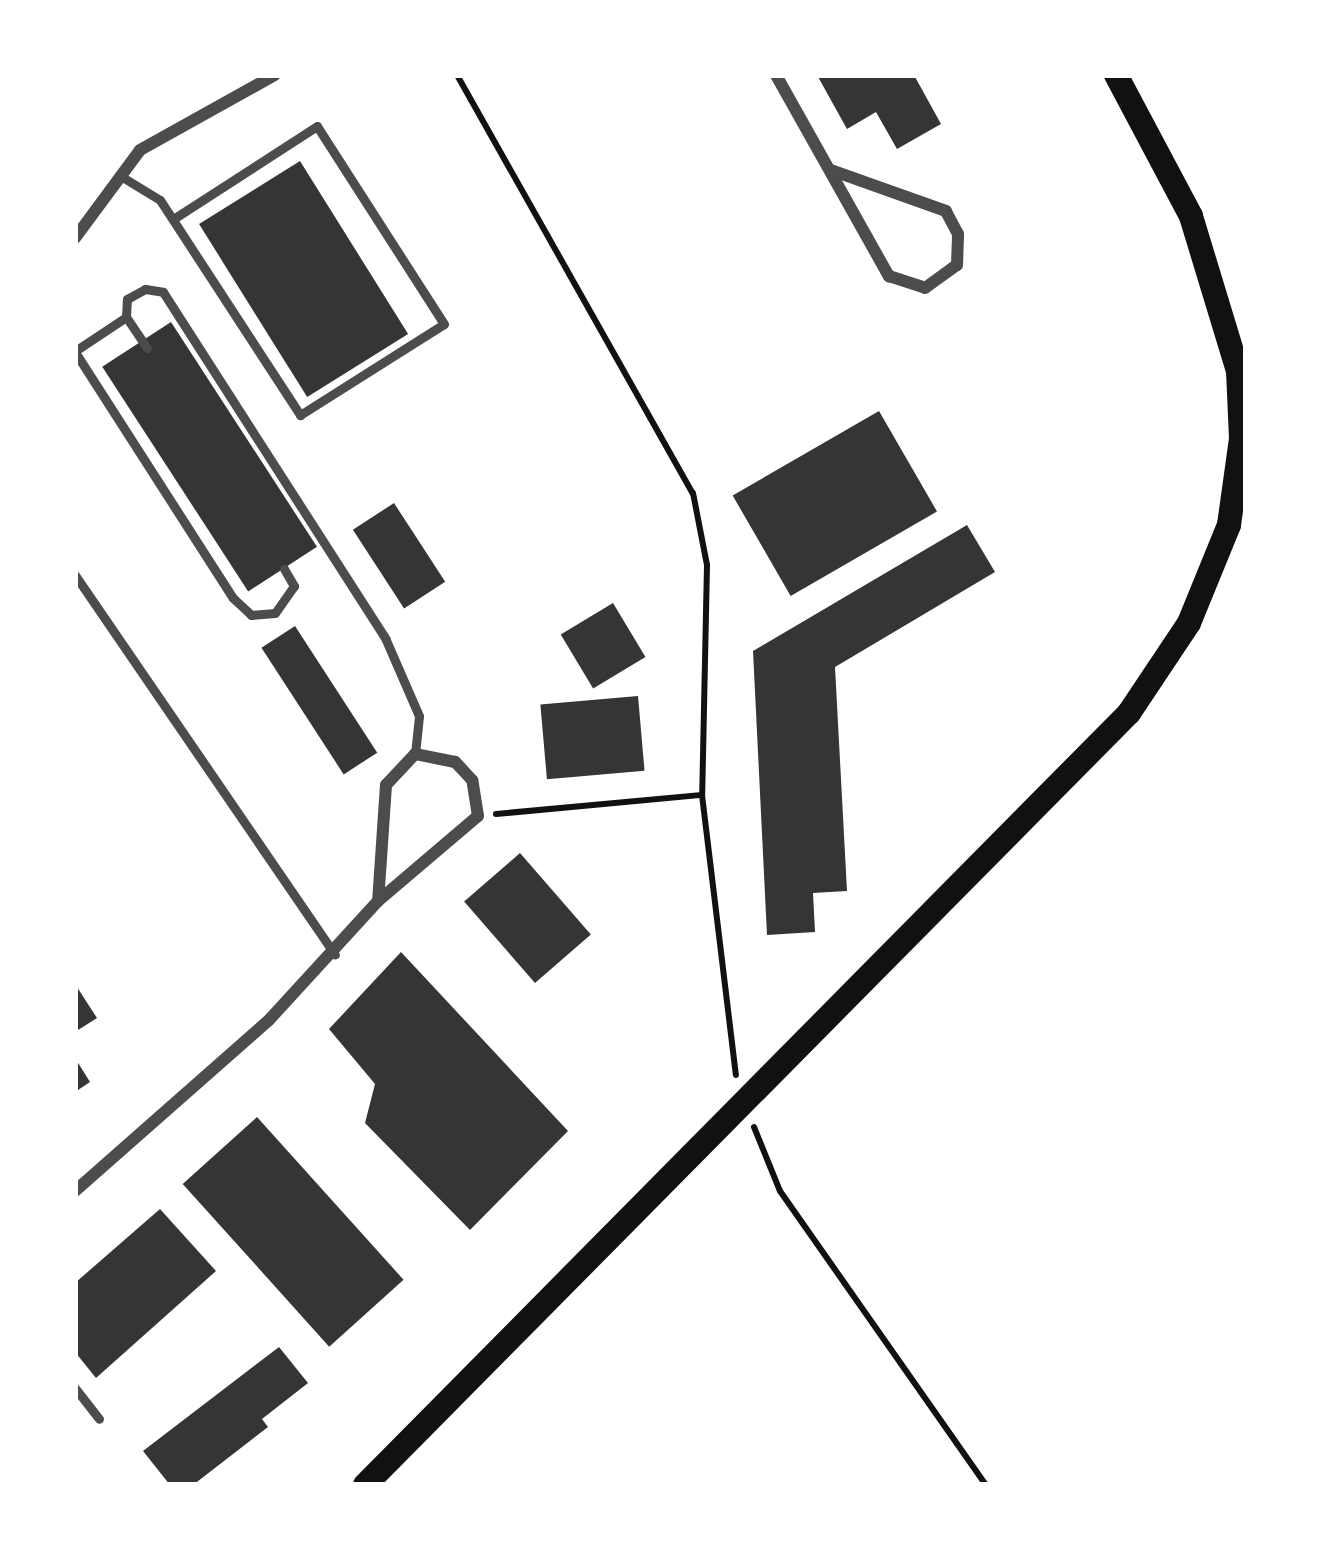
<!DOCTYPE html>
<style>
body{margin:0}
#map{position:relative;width:1321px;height:1560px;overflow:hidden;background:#fff;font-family:Roboto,sans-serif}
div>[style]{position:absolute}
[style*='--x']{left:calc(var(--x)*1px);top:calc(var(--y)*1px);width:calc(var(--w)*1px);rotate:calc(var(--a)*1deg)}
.building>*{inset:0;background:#353535;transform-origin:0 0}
.path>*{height:6px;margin:-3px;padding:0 3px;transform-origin:3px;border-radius:3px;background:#111}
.service>*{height:9px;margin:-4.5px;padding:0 4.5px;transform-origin:4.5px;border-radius:4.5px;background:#4c4c4c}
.minor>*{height:12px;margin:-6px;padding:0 6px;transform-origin:6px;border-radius:6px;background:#4c4c4c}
.secondary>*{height:24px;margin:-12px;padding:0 12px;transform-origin:12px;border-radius:12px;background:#111}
span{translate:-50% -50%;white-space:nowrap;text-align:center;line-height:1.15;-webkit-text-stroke:9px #fff;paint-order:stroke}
.frame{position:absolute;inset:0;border:78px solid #fff;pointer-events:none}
</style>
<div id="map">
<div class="building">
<div style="clip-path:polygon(817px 75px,914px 75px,941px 124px,897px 149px,876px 112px,847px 129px)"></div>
<div style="left:300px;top:161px;width:204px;height:119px;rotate:58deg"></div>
<div style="left:171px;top:322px;width:268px;height:82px;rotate:57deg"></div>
<div style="left:879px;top:411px;width:116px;height:169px;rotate:60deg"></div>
<div style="left:394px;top:503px;width:94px;height:49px;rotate:57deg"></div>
<div style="clip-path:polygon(967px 525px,995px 572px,835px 667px,847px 891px,813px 893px,815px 932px,767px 935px,753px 651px)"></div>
<div style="left:613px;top:603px;width:63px;height:61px;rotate:59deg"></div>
<div style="left:295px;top:626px;width:151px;height:40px;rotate:57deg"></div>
<div style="left:638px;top:696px;width:75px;height:98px;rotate:85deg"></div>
<div style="left:520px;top:853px;width:108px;height:74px;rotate:49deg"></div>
<div style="clip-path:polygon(401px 952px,568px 1131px,470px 1230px,365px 1123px,375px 1084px,329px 1029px)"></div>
<div style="clip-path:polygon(75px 984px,97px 1018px,75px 1032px)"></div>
<div style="clip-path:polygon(75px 1058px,90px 1082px,75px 1092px)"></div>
<div style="left:257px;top:1117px;width:219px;height:100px;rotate:48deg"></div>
<div style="clip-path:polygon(160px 1209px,216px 1271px,96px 1378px,75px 1352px,75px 1283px)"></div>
<div style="clip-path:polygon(279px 1347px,308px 1383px,262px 1419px,268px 1427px,193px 1485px,170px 1485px,143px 1451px)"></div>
</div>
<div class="path">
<div style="--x:457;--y:75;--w:480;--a:60.6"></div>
<div style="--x:693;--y:493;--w:73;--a:79"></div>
<div style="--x:707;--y:565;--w:230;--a:91.2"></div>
<div style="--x:702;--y:795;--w:282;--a:83.1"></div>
<div style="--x:496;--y:814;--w:207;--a:-5.3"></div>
<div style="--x:754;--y:1127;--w:69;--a:67.9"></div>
<div style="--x:780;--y:1191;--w:359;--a:55"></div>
</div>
<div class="service">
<div style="--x:119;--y:175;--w:48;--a:31.4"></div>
<div style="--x:160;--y:200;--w:257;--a:56.9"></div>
<div style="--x:300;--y:415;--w:170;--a:-32.3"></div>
<div style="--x:444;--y:324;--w:235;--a:-122.7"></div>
<div style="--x:317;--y:126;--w:171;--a:147.1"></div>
<div style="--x:147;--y:348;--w:37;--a:-124"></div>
<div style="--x:126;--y:317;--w:18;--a:-87"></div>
<div style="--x:127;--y:299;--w:21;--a:-29"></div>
<div style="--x:145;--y:289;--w:18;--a:9"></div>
<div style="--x:163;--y:292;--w:413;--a:57.3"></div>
<div style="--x:386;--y:640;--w:83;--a:66.5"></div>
<div style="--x:419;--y:716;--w:38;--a:96"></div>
<div style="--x:75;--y:351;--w:61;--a:-33.7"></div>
<div style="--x:75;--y:352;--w:292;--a:57.3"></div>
<div style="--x:233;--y:598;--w:25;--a:43"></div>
<div style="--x:251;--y:615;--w:24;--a:-5"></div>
<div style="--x:275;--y:613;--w:33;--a:-55"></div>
<div style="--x:294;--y:586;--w:20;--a:-120"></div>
<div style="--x:75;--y:575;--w:460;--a:55.6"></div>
<div style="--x:75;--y:1388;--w:39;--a:52"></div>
</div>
<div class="minor">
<div style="--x:776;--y:75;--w:231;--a:60.7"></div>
<div style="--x:889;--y:276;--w:38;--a:18"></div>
<div style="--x:925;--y:288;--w:39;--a:-36"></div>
<div style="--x:957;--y:265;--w:31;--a:-88"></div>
<div style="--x:958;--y:234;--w:26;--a:-118"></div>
<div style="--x:946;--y:211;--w:122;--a:-160.4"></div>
<div style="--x:75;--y:238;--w:109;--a:-53.5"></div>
<div style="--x:140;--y:150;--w:154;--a:-29.1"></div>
<div style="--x:75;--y:1191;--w:259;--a:-41.4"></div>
<div style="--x:269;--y:1020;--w:161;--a:-47.5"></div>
<div style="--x:378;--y:901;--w:131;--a:-40.4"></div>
<div style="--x:478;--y:816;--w:36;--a:-99"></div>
<div style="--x:472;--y:780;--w:25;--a:-133"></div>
<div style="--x:455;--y:762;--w:41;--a:-168.7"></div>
<div style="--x:415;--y:754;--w:42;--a:133.1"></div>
<div style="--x:386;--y:785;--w:116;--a:93.9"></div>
</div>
<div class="secondary">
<div style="--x:365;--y:1485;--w:1086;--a:-45.3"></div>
<div style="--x:1129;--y:713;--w:108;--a:-56.3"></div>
<div style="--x:1189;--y:623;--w:106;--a:-67.8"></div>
<div style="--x:1229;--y:525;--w:87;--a:-82.1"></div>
<div style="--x:1241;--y:439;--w:68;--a:-92.5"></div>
<div style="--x:1238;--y:371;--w:162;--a:-106.9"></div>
<div style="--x:1191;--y:216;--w:160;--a:-118"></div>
</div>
<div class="frame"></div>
</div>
